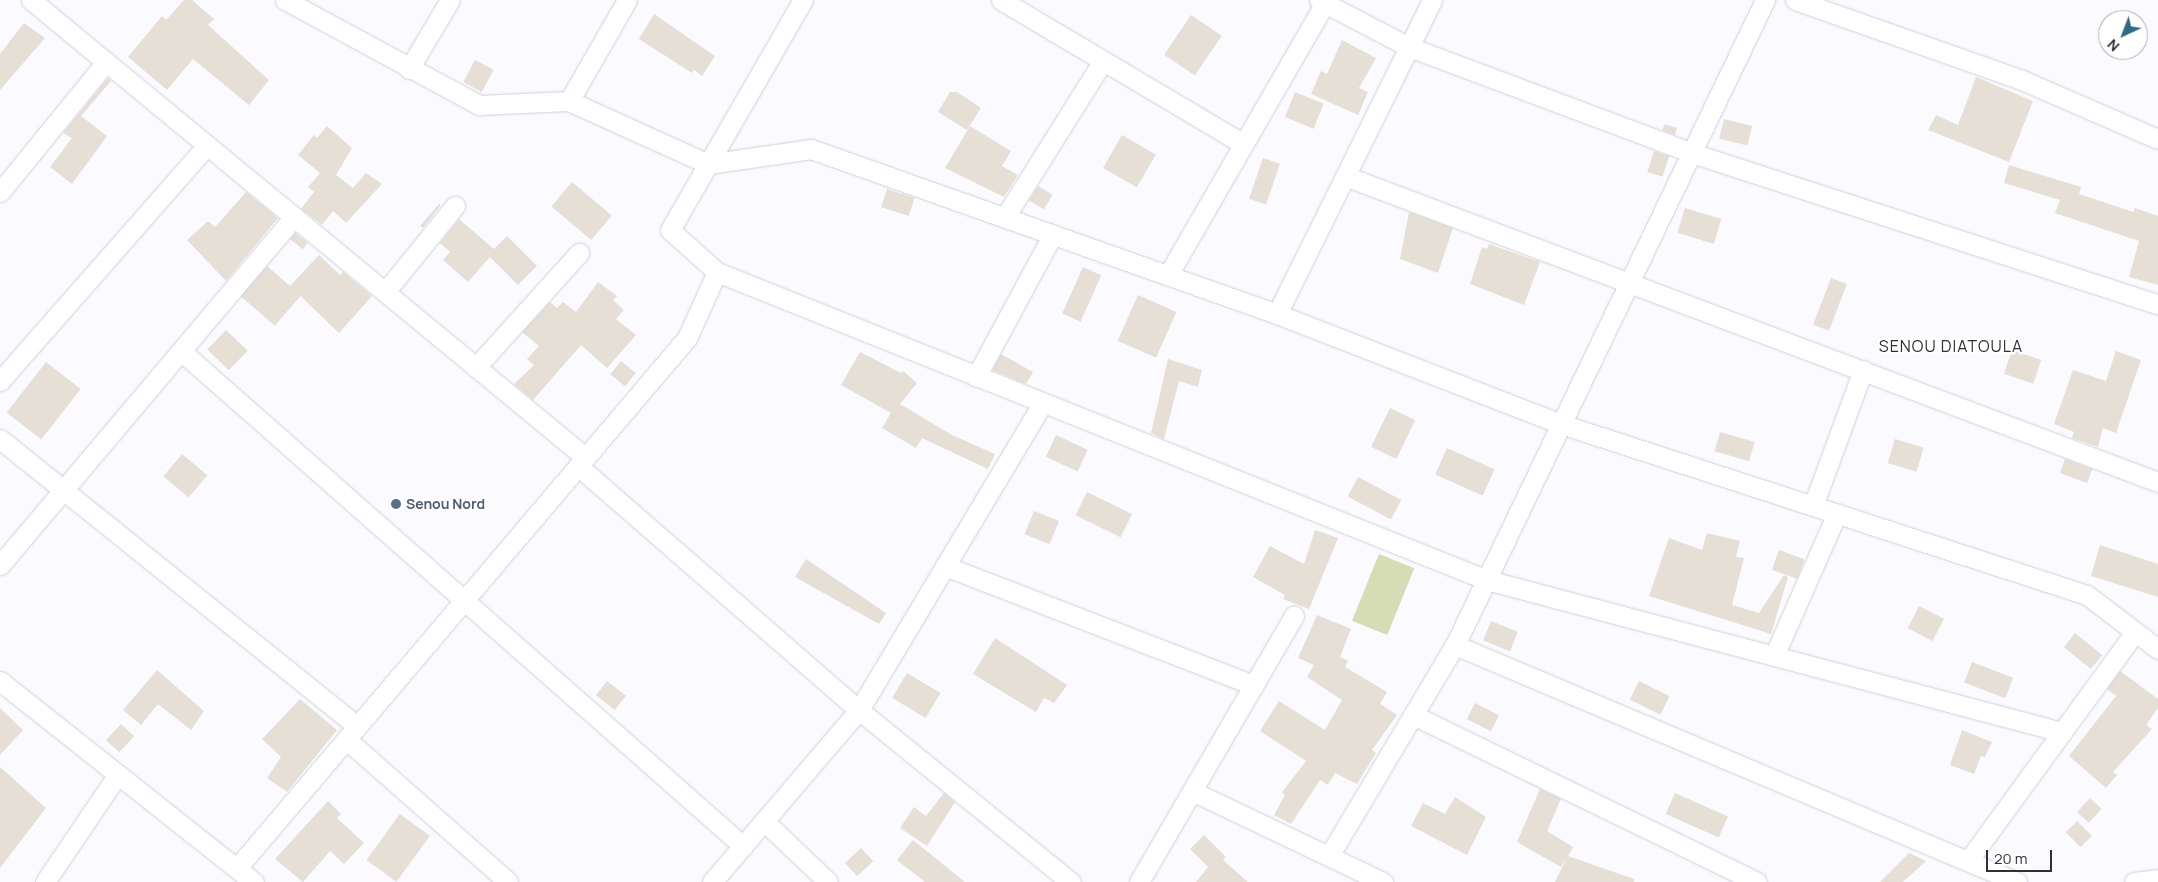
<!DOCTYPE html>
<style>
body{margin:0}
#map{position:relative;width:2158px;height:882px;overflow:hidden;background:#fafaff;font-family:Manrope,sans-serif}
div>[style]{position:absolute}
[style*='--x']{left:calc(var(--x)*1px);top:calc(var(--y)*1px);width:calc(var(--w)*1px);rotate:calc(var(--a)*1deg)}
.green>*{inset:0;background:#d6dcb3;transform-origin:0 0}
.building>*{inset:0;background:#e6dfd6;transform-origin:0 0}
.roads{filter:drop-shadow(0 0 1px #cfd0da) drop-shadow(0 0 1px #cfd0da)}
.minor>*{height:19px;margin:-9.5px;padding:0 9.5px;transform-origin:9.5px;border-radius:9.5px;background:#fff}
.dots>*{width:14px;height:14px;translate:-50% -50%;box-sizing:border-box;border:2px solid #fff;border-radius:50%}
span{translate:-50% -50%;white-space:nowrap;text-align:center;line-height:1.15;-webkit-text-stroke:4.5px #fff;paint-order:stroke}
.service-label{font-size:14px;color:#4e5e75;font-weight:700}
.left{translate:0 -50%;text-align:left}
.quarter-label{font-size:16px;color:#303034;letter-spacing:1px}
.north{position:absolute;left:2098px;top:10px;width:50px;height:50px;box-sizing:border-box;background:#fff;border:1px solid #acacae;border-radius:50%;rotate:223deg;font-size:14px;font-weight:700;line-height:20px;text-align:center;color:#303034}
.north::after{content:'';display:block;margin:auto;width:18px;height:22px;background:#316983;clip-path:polygon(50% 0,100% 100%,50% 72%,0 100%)}
.scale{position:absolute;left:1986px;top:850px;width:66px;height:22px;box-sizing:border-box;border:2px solid #303034;border-top:0;padding-left:6px;font-size:15px;line-height:18px;white-space:nowrap;color:#303034;-webkit-text-stroke:4px #fff;paint-order:stroke}
</style>
<div id="map">
<div class="green">
<div style="left:1379px;top:554px;width:38px;height:72px;rotate:22deg"></div>
</div>
<div class="building">
<div style="clip-path:polygon(184px 0,192px 0,214px 19px,208px 25px,269px 80px,249px 105px,193px 59px,167px 90px,128px 57px,162px 16px,166px 20px)"></div>
<div style="clip-path:polygon(654px 14px,715px 56px,702px 76px,694px 70px,692px 73px,639px 39px)"></div>
<div style="left:1191px;top:15px;width:37px;height:48px;rotate:34deg"></div>
<div style="clip-path:polygon(24px 23px,45px 38px,0 90px,0 54px)"></div>
<div style="clip-path:polygon(1342px 40px,1376px 58px,1359px 88px,1368px 92px,1358px 115px,1311px 94px,1321px 71px,1327px 74px)"></div>
<div style="left:475px;top:60px;width:21px;height:25px;rotate:28deg"></div>
<div style="clip-path:polygon(1976px 77px,2033px 101px,2009px 162px,1928px 130px,1936px 115px,1958px 125px)"></div>
<div style="clip-path:polygon(108px 78px,111px 81px,81px 116px,107px 136px,72px 184px,50px 167px,72px 138px,63px 133px)"></div>
<div style="clip-path:polygon(950px 92px,957px 92px,981px 108px,967px 130px,938px 112px)"></div>
<div style="left:1295px;top:92px;width:31px;height:27px;rotate:22deg"></div>
<div style="left:1724px;top:119px;width:29px;height:20px;rotate:14deg"></div>
<div style="clip-path:polygon(1665px 124px,1677px 128px,1675px 135px,1662px 130px)"></div>
<div style="clip-path:polygon(327px 126px,352px 148px,336px 175px,353px 188px,366px 173px,382px 184px,346px 223px,333px 211px,322px 225px,301px 209px,314px 192px,308px 187px,320px 173px,298px 155px,314px 135px,317px 138px)"></div>
<div style="clip-path:polygon(970px 126px,1011px 151px,1002px 166px,1018px 175px,1004px 197px,945px 168px)"></div>
<div style="left:1122px;top:135px;width:39px;height:38px;rotate:30deg"></div>
<div style="left:1654px;top:151px;width:16px;height:22px;rotate:18deg"></div>
<div style="left:1263px;top:158px;width:18px;height:43px;rotate:19deg"></div>
<div style="clip-path:polygon(2009px 165px,2081px 187px,2079px 194px,2133px 212px,2135px 208px,2158px 216px,2158px 285px,2129px 277px,2139px 241px,2055px 213px,2060px 200px,2004px 183px)"></div>
<div style="left:572px;top:182px;width:52px;height:32px;rotate:40deg"></div>
<div style="left:1038px;top:186px;width:17px;height:17px;rotate:31deg"></div>
<div style="left:887px;top:189px;width:29px;height:19px;rotate:18deg"></div>
<div style="clip-path:polygon(246px 192px,278px 218px,226px 281px,187px 240px,208px 221px,215px 227px)"></div>
<div style="clip-path:polygon(439px 204px,441px 205px,423px 228px,420px 226px)"></div>
<div style="left:1685px;top:208px;width:38px;height:26px;rotate:17deg"></div>
<div style="clip-path:polygon(1409px 212px,1453px 228px,1438px 273px,1400px 259px)"></div>
<div style="clip-path:polygon(459px 219px,494px 249px,507px 236px,537px 266px,518px 285px,490px 257px,468px 282px,443px 260px,450px 252px,440px 243px)"></div>
<div style="left:295px;top:233px;width:16px;height:8px;rotate:38deg"></div>
<div style="clip-path:polygon(1489px 244px,1540px 262px,1524px 305px,1470px 284px,1482px 247px,1487px 249px)"></div>
<div style="clip-path:polygon(319px 255px,340px 275px,343px 272px,372px 296px,339px 333px,290px 286px)"></div>
<div style="left:267px;top:266px;width:45px;height:40px;rotate:41deg"></div>
<div style="left:1083px;top:267px;width:20px;height:51px;rotate:24deg"></div>
<div style="left:1831px;top:278px;width:17px;height:50px;rotate:21deg"></div>
<div style="clip-path:polygon(598px 282px,617px 296px,613px 300px,624px 310px,616px 319px,636px 335px,607px 368px,581px 345px,533px 400px,514px 384px,534px 365px,527px 359px,539px 346px,522px 332px,550px 302px,557px 308px,563px 302px,576px 312px)"></div>
<div style="left:1138px;top:295px;width:42px;height:50px;rotate:24deg"></div>
<div style="left:226px;top:330px;width:30px;height:27px;rotate:44deg"></div>
<div style="left:2012px;top:350px;width:31px;height:25px;rotate:19deg"></div>
<div style="clip-path:polygon(2116px 351px,2141px 360px,2116px 433px,2103px 428px,2098px 447px,2072px 438px,2074px 432px,2054px 424px,2073px 370px,2106px 381px)"></div>
<div style="clip-path:polygon(860px 352px,901px 373px,903px 371px,917px 383px,900px 404px,952px 435px,995px 454px,988px 469px,922px 438px,916px 448px,882px 428px,891px 413px,841px 385px)"></div>
<div style="clip-path:polygon(1001px 354px,1033px 372px,1026px 384px,992px 370px)"></div>
<div style="clip-path:polygon(1168px 359px,1202px 370px,1198px 387px,1179px 381px,1164px 439px,1151px 433px)"></div>
<div style="left:621px;top:361px;width:19px;height:17px;rotate:39deg"></div>
<div style="left:46px;top:362px;width:44px;height:64px;rotate:38deg"></div>
<div style="left:1390px;top:408px;width:28px;height:43px;rotate:26deg"></div>
<div style="left:1720px;top:432px;width:36px;height:20px;rotate:16deg"></div>
<div style="left:1056px;top:435px;width:35px;height:24px;rotate:25deg"></div>
<div style="left:1895px;top:439px;width:30px;height:25px;rotate:17deg"></div>
<div style="left:1447px;top:448px;width:52px;height:29px;rotate:24deg"></div>
<div style="left:182px;top:454px;width:33px;height:29px;rotate:40deg"></div>
<div style="left:2065px;top:459px;width:29px;height:15px;rotate:20deg"></div>
<div style="left:1358px;top:477px;width:49px;height:22px;rotate:28deg"></div>
<div style="left:1087px;top:492px;width:50px;height:26px;rotate:26deg"></div>
<div style="left:1034px;top:511px;width:27px;height:25px;rotate:22deg"></div>
<div style="clip-path:polygon(1315px 530px,1338px 538px,1309px 609px,1283px 599px,1285px 595px,1253px 577px,1270px 546px,1304px 564px)"></div>
<div style="clip-path:polygon(1707px 533px,1740px 541px,1736px 557px,1744px 558px,1732px 605px,1759px 613px,1784px 575px,1788px 577px,1771px 634px,1649px 596px,1669px 538px,1702px 550px)"></div>
<div style="clip-path:polygon(2100px 545px,2158px 564px,2158px 597px,2091px 576px)"></div>
<div style="left:1779px;top:550px;width:27px;height:21px;rotate:20deg"></div>
<div style="clip-path:polygon(806px 559px,886px 613px,879px 624px,795px 577px)"></div>
<div style="left:1919px;top:606px;width:28px;height:25px;rotate:27deg"></div>
<div style="clip-path:polygon(1317px 615px,1351px 629px,1340px 657px,1348px 661px,1345px 667px,1387px 692px,1380px 704px,1397px 715px,1372px 750px,1376px 753px,1357px 784px,1335px 773px,1328px 785px,1320px 780px,1291px 824px,1274px 815px,1285px 795px,1282px 792px,1306px 761px,1260px 731px,1279px 701px,1325px 730px,1342px 700px,1307px 677px,1314px 665px,1298px 658px)"></div>
<div style="left:1491px;top:621px;width:29px;height:21px;rotate:22deg"></div>
<div style="left:2075px;top:633px;width:35px;height:18px;rotate:39deg"></div>
<div style="clip-path:polygon(995px 638px,1067px 685px,1054px 703px,1044px 698px,1036px 712px,973px 674px)"></div>
<div style="left:1972px;top:662px;width:44px;height:22px;rotate:21deg"></div>
<div style="clip-path:polygon(157px 670px,204px 711px,191px 730px,158px 704px,141px 725px,123px 710px)"></div>
<div style="clip-path:polygon(2120px 671px,2158px 699px,2158px 708px,2146px 725px,2152px 729px,2113px 772px,2117px 775px,2106px 788px,2069px 756px,2116px 696px,2107px 689px)"></div>
<div style="left:907px;top:673px;width:39px;height:29px;rotate:31deg"></div>
<div style="left:607px;top:681px;width:24px;height:18px;rotate:38deg"></div>
<div style="left:1639px;top:681px;width:34px;height:21px;rotate:26deg"></div>
<div style="clip-path:polygon(300px 699px,337px 730px,287px 792px,267px 778px,281px 757px,262px 739px)"></div>
<div style="left:1475px;top:703px;width:27px;height:18px;rotate:27deg"></div>
<div style="clip-path:polygon(0 708px,23px 730px,0 755px)"></div>
<div style="left:121px;top:724px;width:18px;height:22px;rotate:43deg"></div>
<div style="clip-path:polygon(1962px 730px,1992px 742px,1985px 757px,1981px 756px,1974px 774px,1950px 765px)"></div>
<div style="clip-path:polygon(0 767px,46px 808px,0 868px)"></div>
<div style="clip-path:polygon(1540px 789px,1561px 799px,1547px 831px,1573px 847px,1568px 856px,1634px 879px,1634px 882px,1555px 882px,1567px 857px,1561px 867px,1517px 842px)"></div>
<div style="clip-path:polygon(944px 793px,955px 802px,927px 846px,900px 828px,914px 807px,926px 816px)"></div>
<div style="left:1675px;top:793px;width:58px;height:23px;rotate:24deg"></div>
<div style="clip-path:polygon(1455px 797px,1486px 817px,1467px 855px,1411px 826px,1423px 803px,1445px 814px)"></div>
<div style="left:2090px;top:798px;width:16px;height:19px;rotate:43deg"></div>
<div style="clip-path:polygon(328px 801px,341px 814px,337px 818px,364px 843px,344px 864px,330px 851px,303px 882px,275px 859px)"></div>
<div style="left:400px;top:814px;width:37px;height:57px;rotate:36deg"></div>
<div style="left:2077px;top:821px;width:21px;height:16px;rotate:45deg"></div>
<div style="clip-path:polygon(1204px 835px,1226px 857px,1223px 860px,1248px 882px,1196px 882px,1208px 867px,1190px 849px)"></div>
<div style="clip-path:polygon(913px 840px,965px 882px,925px 882px,897px 860px)"></div>
<div style="left:861px;top:848px;width:18px;height:22px;rotate:47deg"></div>
<div style="clip-path:polygon(1909px 853px,1926px 861px,1903px 882px,1880px 882px)"></div>
</div>
<div class="roads">
<div class="minor">
<div style="--x:31;--y:0;--w:718;--a:39.52"></div>
<div style="--x:285;--y:0;--w:221;--a:28.4"></div>
<div style="--x:479;--y:105;--w:90;--a:-2.5"></div>
<div style="--x:569;--y:101;--w:153;--a:24.4"></div>
<div style="--x:708;--y:164;--w:104;--a:-8.3"></div>
<div style="--x:811;--y:149;--w:494;--a:19.5"></div>
<div style="--x:1277;--y:314;--w:305;--a:21.2"></div>
<div style="--x:1561;--y:424;--w:553;--a:18.01"></div>
<div style="--x:2087;--y:595;--w:89;--a:37.3"></div>
<div style="--x:1001;--y:0;--w:282;--a:30.7"></div>
<div style="--x:1319;--y:0;--w:102;--a:27.6"></div>
<div style="--x:1409;--y:47;--w:302;--a:20.5"></div>
<div style="--x:1692;--y:153;--w:490;--a:18"></div>
<div style="--x:1795;--y:0;--w:241;--a:19.4"></div>
<div style="--x:2022;--y:80;--w:148;--a:23.5"></div>
<div style="--x:409;--y:69;--w:80;--a:-59.3"></div>
<div style="--x:569;--y:101;--w:116;--a:-60.1"></div>
<div style="--x:1345;--y:176;--w:869;--a:20.63"></div>
<div style="--x:0;--y:192;--w:168;--a:-50.8"></div>
<div style="--x:1005;--y:217;--w:184;--a:-57.9"></div>
<div style="--x:717;--y:272;--w:829;--a:21.8"></div>
<div style="--x:1487;--y:580;--w:595;--a:14.81"></div>
<div style="--x:1168;--y:275;--w:318;--a:-60"></div>
<div style="--x:385;--y:292;--w:111;--a:-50.9"></div>
<div style="--x:1277;--y:314;--w:350;--a:-63.7"></div>
<div style="--x:181;--y:351;--w:749;--a:41.37"></div>
<div style="--x:476;--y:367;--w:154;--a:-47.9"></div>
<div style="--x:976;--y:377;--w:162;--a:-61.7"></div>
<div style="--x:0;--y:381;--w:314;--a:-48.7"></div>
<div style="--x:0;--y:439;--w:458;--a:38.8"></div>
<div style="--x:578;--y:466;--w:372;--a:41"></div>
<div style="--x:859;--y:710;--w:273;--a:39.1"></div>
<div style="--x:1813;--y:506;--w:145;--a:-69.8"></div>
<div style="--x:0;--y:565;--w:456;--a:-49.8"></div>
<div style="--x:945;--y:566;--w:331;--a:21.1"></div>
<div style="--x:1455;--y:645;--w:610;--a:22.87"></div>
<div style="--x:1774;--y:656;--w:156;--a:-66.2"></div>
<div style="--x:0;--y:681;--w:324;--a:38.4"></div>
<div style="--x:1413;--y:715;--w:382;--a:25.9"></div>
<div style="--x:346;--y:739;--w:216;--a:41.4"></div>
<div style="--x:1192;--y:791;--w:212;--a:25.5"></div>
<div style="--x:764;--y:821;--w:88;--a:43.6"></div>
<div style="--x:1329;--y:856;--w:246;--a:-59.2"></div>
<div style="--x:1455;--y:645;--w:716;--a:-64.33"></div>
<div style="--x:1968;--y:861;--w:283;--a:-53.9"></div>
<div style="--x:237;--y:868;--w:695;--a:-49.67"></div>
<div style="--x:687;--y:338;--w:72;--a:-65.6"></div>
<div style="--x:717;--y:272;--w:63;--a:-138.2"></div>
<div style="--x:670;--y:230;--w:266;--a:-60"></div>
<div style="--x:45;--y:882;--w:130;--a:-55.9"></div>
<div style="--x:712;--y:882;--w:226;--a:-49.5"></div>
<div style="--x:859;--y:710;--w:357;--a:-59.1"></div>
<div style="--x:1139;--y:882;--w:308;--a:-59.8"></div>
<div style="--x:2134;--y:882;--w:24;--a:-7"></div>
</div>
</div>
<div class="dots">
<div style="left:396px;top:504px;background:#5c6f8a"></div>
</div>
<div class="service-label">
<span class="left" style="left:406px;top:504px">Senou Nord</span>
</div>
<div class="quarter-label">
<span style="left:1951px;top:346px">SENOU DIATOULA</span>
</div>
<div class="north">N</div>
<div class="scale">20 m</div>
</div>
